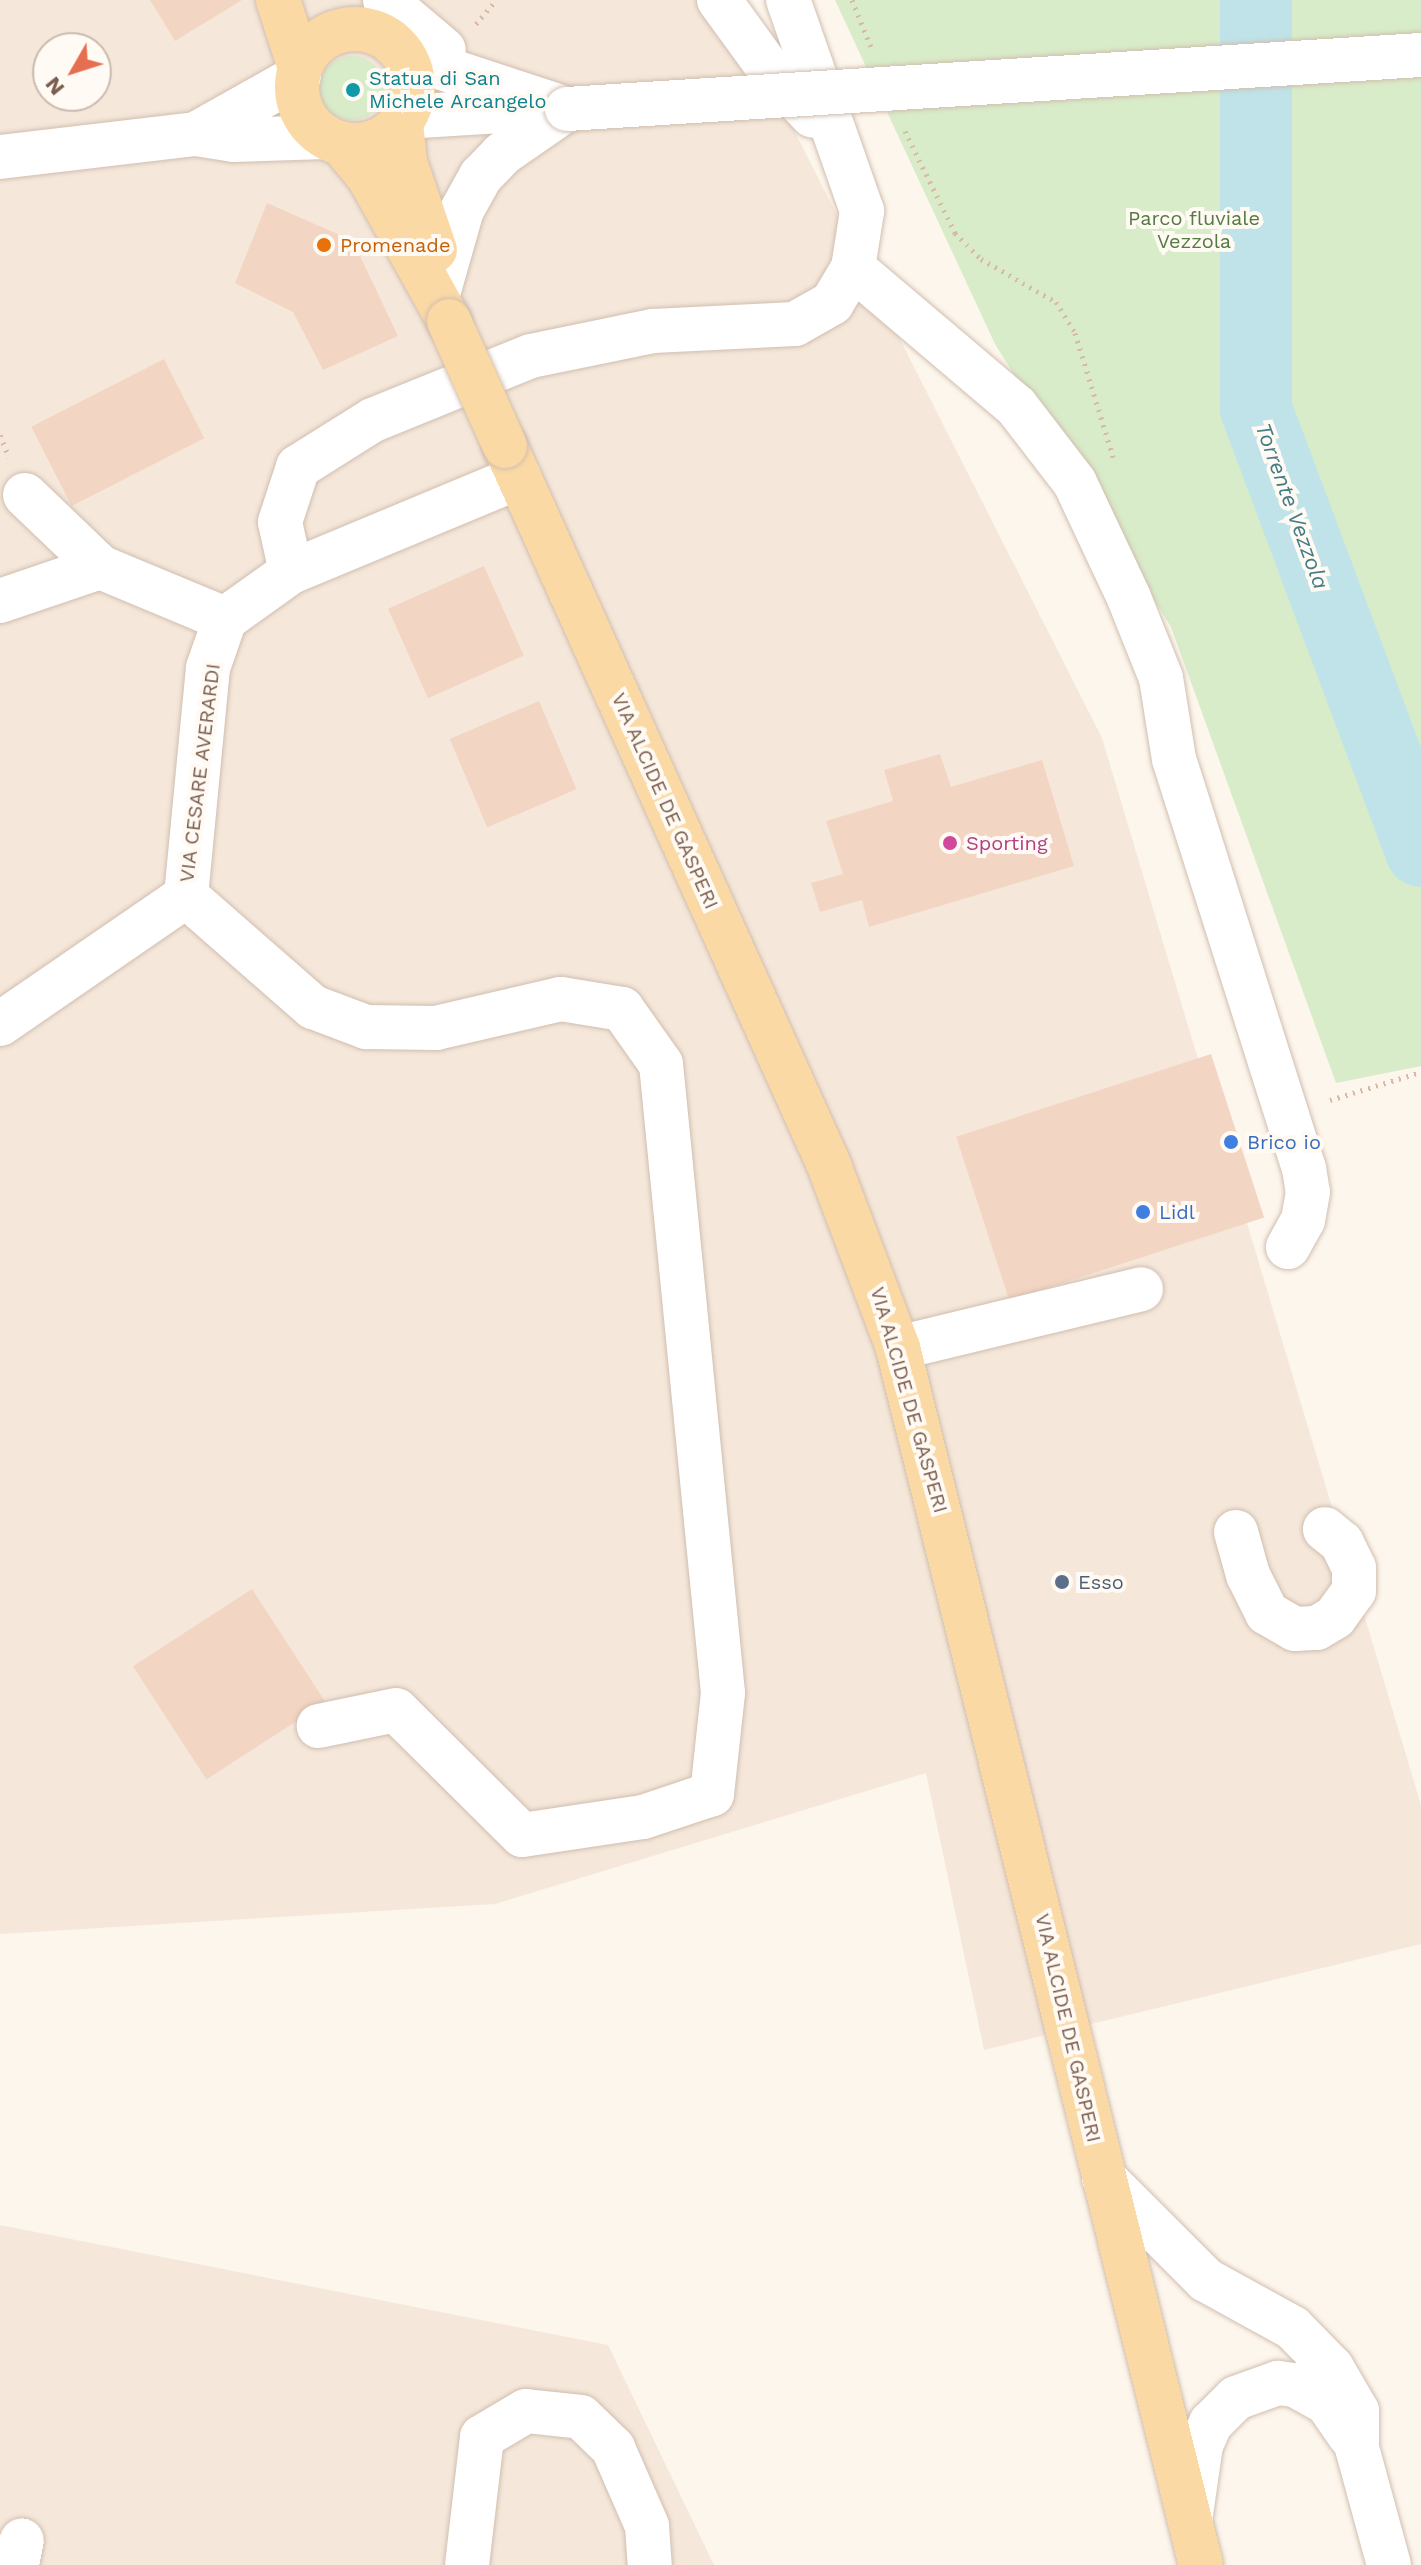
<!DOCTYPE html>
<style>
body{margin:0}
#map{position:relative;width:1421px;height:2565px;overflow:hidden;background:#fdf6ec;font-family:"Work Sans",sans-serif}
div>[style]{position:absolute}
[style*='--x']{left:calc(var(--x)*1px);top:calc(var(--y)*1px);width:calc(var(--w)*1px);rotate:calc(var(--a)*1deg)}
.residential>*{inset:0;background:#f5e8da}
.green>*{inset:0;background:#d8ecc9}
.round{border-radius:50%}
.river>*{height:72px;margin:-36px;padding:0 36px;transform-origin:36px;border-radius:36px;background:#bfe3e8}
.building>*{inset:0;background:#f3d5c3;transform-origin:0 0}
.path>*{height:5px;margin-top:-2.5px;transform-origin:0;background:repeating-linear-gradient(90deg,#d9b8a5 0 2px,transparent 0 8px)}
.roads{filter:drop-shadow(0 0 2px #d1beb0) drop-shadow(0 0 2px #d1beb0)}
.minor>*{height:44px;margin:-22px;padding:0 22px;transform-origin:22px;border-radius:22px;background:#fff}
.major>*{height:44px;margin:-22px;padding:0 22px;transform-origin:22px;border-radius:22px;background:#fbd9a5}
.major>.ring{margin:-22px;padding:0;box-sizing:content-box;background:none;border:44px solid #fbd9a5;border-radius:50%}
.bridges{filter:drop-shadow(0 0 2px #d1beb0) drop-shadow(0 0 2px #d1beb0)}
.minor-bridge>*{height:44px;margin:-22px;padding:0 22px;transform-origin:22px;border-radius:22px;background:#fff}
.major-bridge>*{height:44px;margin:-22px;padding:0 22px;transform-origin:22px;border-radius:22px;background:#fbd9a5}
.dots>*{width:22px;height:22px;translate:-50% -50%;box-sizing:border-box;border:4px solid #fffaf3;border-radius:50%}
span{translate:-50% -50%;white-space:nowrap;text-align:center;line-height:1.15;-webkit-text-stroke:8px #fffaf3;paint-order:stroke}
.culture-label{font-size:20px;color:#0d838f}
.left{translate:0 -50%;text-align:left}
.park-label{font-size:20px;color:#537a41}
.food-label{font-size:20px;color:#c56008}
.street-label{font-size:20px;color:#7a5c4d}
.hotel-label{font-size:20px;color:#b23c85}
.shop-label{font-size:20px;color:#366cbe}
.service-label{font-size:20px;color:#4e5e75}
.water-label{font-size:22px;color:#437c86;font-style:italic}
.north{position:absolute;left:32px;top:32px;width:80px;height:80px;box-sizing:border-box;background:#fffaf3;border:2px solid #cabbb1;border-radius:50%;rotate:231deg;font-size:22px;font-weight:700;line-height:32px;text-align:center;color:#7a5c4d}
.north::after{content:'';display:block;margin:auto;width:28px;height:36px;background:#e76f51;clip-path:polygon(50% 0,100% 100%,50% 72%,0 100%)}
</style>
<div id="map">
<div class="residential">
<div style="clip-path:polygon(evenodd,0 0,728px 0,1102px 738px,1421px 1805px,1421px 1944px,984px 2050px,926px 1773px,495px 1904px,0 1934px,0 0,48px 48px,96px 48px,96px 96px,48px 96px,48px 48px)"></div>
<div style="clip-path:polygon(0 2225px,608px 2345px,714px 2565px,0 2565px)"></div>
</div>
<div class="green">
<div style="clip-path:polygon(835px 0,1421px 0,1421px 1066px,1336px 1083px,1171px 627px,995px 344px)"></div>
<div class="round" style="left:320px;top:56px;width:64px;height:64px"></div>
</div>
<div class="river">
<div style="--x:1256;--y:0;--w:409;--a:90"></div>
<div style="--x:1256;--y:409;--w:472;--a:69.5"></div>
</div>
<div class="building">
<div style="clip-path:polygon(150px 0,242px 0,175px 41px)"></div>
<div style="clip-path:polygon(267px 203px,353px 241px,398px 336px,323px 370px,293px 312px,235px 283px)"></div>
<div style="left:164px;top:359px;width:89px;height:149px;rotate:63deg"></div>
<div style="left:484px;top:566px;width:98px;height:105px;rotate:66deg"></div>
<div style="left:539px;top:701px;width:96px;height:97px;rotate:67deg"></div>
<div style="clip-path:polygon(940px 754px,951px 787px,1042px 760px,1074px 866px,869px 927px,862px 900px,820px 912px,811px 883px,843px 874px,826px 821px,893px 801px,884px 770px)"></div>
<div style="left:1211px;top:1054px;width:172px;height:268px;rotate:72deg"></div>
<div style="left:252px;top:1589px;width:135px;height:142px;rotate:57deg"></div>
</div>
<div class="path">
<div style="--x:852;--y:0;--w:51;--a:68"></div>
<div style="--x:476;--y:24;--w:31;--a:-50"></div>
<div style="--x:905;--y:131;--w:114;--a:63.9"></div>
<div style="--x:955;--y:233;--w:37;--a:45"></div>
<div style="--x:981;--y:259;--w:86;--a:29.8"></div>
<div style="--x:1056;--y:302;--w:36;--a:58"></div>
<div style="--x:1075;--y:333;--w:136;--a:72.9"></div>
<div style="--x:0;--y:435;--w:24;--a:68"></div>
<div style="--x:1330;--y:1100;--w:95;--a:-17.1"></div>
</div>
<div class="roads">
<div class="minor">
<div style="--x:385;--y:0;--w:77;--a:40.3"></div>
<div style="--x:719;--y:0;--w:90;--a:54"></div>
<div style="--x:772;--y:73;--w:59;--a:46.4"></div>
<div style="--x:394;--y:44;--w:54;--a:26.6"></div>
<div style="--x:442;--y:68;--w:132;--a:18.2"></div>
<div style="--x:404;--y:117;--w:129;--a:-3.5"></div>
<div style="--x:196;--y:134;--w:118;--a:-29.4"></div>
<div style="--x:0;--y:157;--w:197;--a:-6.7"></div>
<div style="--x:196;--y:134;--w:37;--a:9"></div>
<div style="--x:233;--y:140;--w:93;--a:-1.8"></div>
<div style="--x:853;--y:268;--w:214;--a:40.3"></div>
<div style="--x:1016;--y:406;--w:97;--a:52.5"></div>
<div style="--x:1075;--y:483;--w:127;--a:64.8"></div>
<div style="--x:1129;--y:598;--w:86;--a:68.2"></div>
<div style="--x:1161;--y:678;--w:82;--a:80.9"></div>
<div style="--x:1174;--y:759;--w:429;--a:72.4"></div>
<div style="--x:1304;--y:1168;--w:24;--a:81"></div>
<div style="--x:1308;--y:1192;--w:28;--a:100"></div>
<div style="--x:1303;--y:1220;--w:31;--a:119"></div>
<div style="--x:438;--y:294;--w:87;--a:-74.1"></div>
<div style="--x:462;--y:210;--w:39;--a:-61"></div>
<div style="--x:481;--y:176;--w:30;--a:-46"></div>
<div style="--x:502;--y:154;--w:79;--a:-34.7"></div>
<div style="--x:25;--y:495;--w:104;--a:43.8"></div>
<div style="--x:291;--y:572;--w:51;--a:-102.4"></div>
<div style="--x:280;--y:522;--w:58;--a:-71.9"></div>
<div style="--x:298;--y:467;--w:89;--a:-32.1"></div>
<div style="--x:373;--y:420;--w:170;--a:-22.1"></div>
<div style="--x:531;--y:356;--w:125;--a:-11.6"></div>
<div style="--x:653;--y:331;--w:142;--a:-2.8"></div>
<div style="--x:795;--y:324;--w:43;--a:-29.6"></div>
<div style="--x:832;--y:303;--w:41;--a:-59"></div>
<div style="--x:853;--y:268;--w:58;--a:-81"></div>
<div style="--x:862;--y:211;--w:224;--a:-109.3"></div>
<div style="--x:0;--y:601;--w:106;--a:-18.8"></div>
<div style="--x:100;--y:567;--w:135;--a:22.6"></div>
<div style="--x:225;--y:619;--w:81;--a:-35.5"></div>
<div style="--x:291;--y:572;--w:247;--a:-22.6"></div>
<div style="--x:186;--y:896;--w:169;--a:41.2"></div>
<div style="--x:313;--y:1007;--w:57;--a:20.7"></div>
<div style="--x:366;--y:1027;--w:70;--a:0.8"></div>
<div style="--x:436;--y:1028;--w:128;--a:-13.1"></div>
<div style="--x:561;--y:999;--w:62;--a:9.3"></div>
<div style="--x:622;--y:1009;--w:67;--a:54.7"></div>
<div style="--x:661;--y:1064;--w:632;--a:84.37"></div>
<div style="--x:723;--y:1693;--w:102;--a:96.2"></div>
<div style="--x:712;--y:1794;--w:73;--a:161.6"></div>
<div style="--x:643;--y:1817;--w:122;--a:171.5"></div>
<div style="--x:522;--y:1835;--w:177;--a:-135.2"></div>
<div style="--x:396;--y:1710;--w:79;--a:168.3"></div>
<div style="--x:0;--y:1024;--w:226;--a:-34.5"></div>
<div style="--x:186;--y:896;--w:229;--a:-84.5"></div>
<div style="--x:208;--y:668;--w:52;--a:-70.9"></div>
<div style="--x:898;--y:1348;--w:250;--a:-13.6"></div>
<div style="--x:1236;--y:1532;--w:45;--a:74.4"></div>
<div style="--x:1248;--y:1575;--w:42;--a:63.4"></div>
<div style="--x:1267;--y:1613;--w:32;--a:30"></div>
<div style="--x:1295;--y:1629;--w:22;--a:-3"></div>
<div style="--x:1317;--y:1628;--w:21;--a:-31"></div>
<div style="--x:1335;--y:1617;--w:32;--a:-54"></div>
<div style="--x:1354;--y:1591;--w:23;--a:-90"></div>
<div style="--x:1354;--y:1568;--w:28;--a:-116"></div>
<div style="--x:1342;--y:1543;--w:22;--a:-141"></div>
<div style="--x:1104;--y:2178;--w:144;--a:45"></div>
<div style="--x:1206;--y:2280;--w:99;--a:28.9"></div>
<div style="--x:1293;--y:2328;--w:56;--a:45.7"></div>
<div style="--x:1332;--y:2368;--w:50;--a:59.8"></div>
<div style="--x:1357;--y:2411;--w:37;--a:90"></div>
<div style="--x:1357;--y:2448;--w:121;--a:74.7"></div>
<div style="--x:1190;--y:2521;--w:77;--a:-81.8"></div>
<div style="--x:1201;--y:2445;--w:24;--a:-66"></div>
<div style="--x:1211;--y:2423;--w:35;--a:-45"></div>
<div style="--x:1236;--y:2398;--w:45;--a:-19.7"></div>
<div style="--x:1278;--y:2383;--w:17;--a:7"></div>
<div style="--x:1295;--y:2385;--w:37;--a:29"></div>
<div style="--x:1327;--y:2403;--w:40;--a:55.1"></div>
<div style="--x:17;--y:2565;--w:25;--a:-79"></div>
<div style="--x:467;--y:2565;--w:129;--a:-83.3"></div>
<div style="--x:482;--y:2437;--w:51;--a:-30.6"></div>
<div style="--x:526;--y:2411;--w:55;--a:6.2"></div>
<div style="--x:581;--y:2417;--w:45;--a:44.1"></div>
<div style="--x:613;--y:2448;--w:85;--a:66.4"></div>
<div style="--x:647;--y:2526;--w:39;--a:86"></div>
</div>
<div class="major">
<div style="--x:278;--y:0;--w:71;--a:72.1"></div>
<div class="ring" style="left:297px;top:29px;width:72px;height:72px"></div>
<div style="--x:401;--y:123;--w:39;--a:84"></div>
<div style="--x:405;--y:162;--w:93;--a:71.2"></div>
<div style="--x:341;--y:143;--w:44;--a:50.5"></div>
<div style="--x:369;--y:177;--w:165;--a:60.9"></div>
<div style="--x:505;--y:446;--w:789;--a:65.74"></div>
<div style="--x:829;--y:1165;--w:196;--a:69.3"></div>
<div style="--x:898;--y:1348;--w:1254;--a:76.02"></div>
</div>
</div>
<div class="bridges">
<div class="minor-bridge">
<div style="--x:567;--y:109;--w:856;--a:-3.62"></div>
</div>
<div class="major-bridge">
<div style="--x:449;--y:321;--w:137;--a:65.9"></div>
</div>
</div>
<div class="dots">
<div style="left:353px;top:90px;background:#0f9aa8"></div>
<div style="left:324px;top:245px;background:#e8710a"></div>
<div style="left:950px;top:843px;background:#d1479c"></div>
<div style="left:1231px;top:1142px;background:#3f7fe0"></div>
<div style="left:1143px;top:1212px;background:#3f7fe0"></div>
<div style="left:1062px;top:1582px;background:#5c6f8a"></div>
</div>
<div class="culture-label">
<span class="left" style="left:369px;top:90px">Statua di San<br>Michele Arcangelo</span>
</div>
<div class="park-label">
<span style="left:1194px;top:230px">Parco fluviale<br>Vezzola</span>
</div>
<div class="food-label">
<span class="left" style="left:340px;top:245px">Promenade</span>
</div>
<div class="street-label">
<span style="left:200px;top:773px;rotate:-83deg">VIA CESARE AVERARDI</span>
<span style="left:665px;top:801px;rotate:66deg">VIA ALCIDE DE GASPERI</span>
<span style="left:909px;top:1400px;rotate:74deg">VIA ALCIDE DE GASPERI</span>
<span style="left:1068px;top:2028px;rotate:77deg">VIA ALCIDE DE GASPERI</span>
</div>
<div class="hotel-label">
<span class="left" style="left:966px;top:843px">Sporting</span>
</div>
<div class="shop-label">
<span class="left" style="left:1247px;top:1142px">Brico io</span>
<span class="left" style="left:1159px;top:1212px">Lidl</span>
</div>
<div class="service-label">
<span class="left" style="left:1078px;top:1582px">Esso</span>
</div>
<div class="water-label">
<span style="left:1292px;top:506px;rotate:70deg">Torrente Vezzola</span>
</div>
<div class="north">N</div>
</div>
